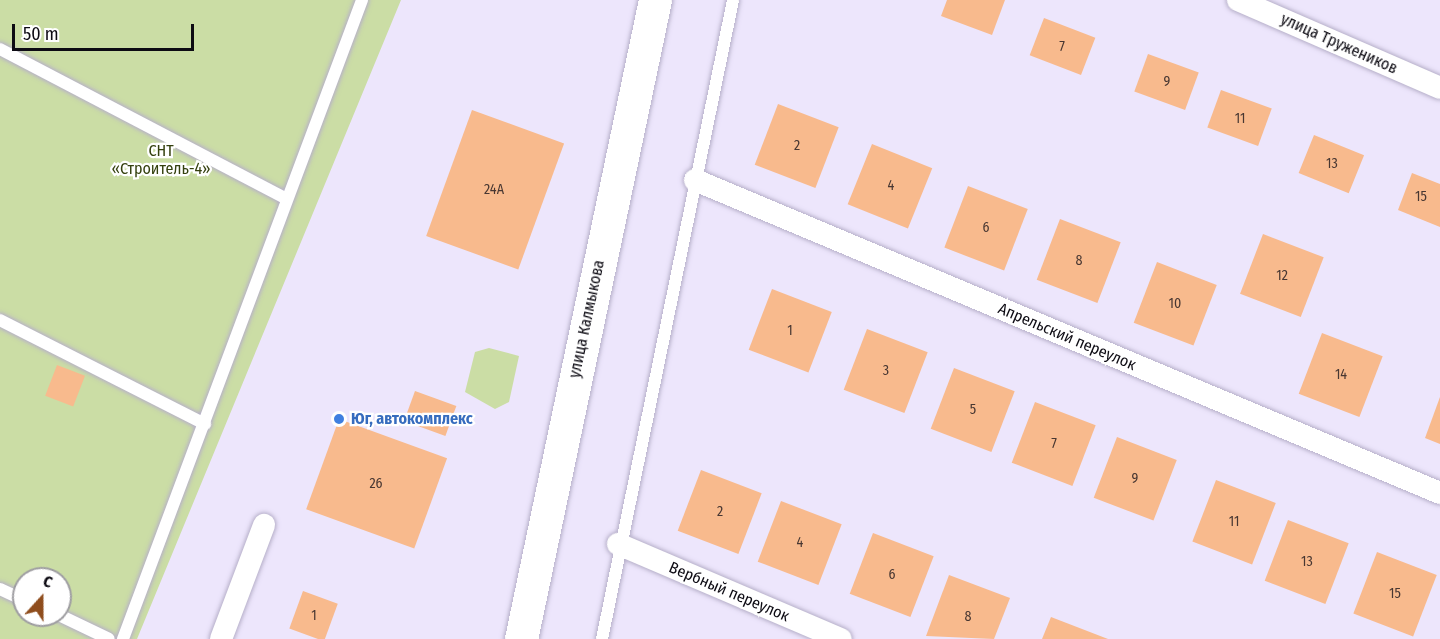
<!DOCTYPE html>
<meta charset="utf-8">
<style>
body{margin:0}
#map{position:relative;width:1440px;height:639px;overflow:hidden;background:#ede6fc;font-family:"Fira Sans Condensed",sans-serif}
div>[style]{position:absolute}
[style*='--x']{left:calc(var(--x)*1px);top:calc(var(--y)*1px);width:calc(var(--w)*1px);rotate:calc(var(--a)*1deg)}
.green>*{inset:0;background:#cbdda5}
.building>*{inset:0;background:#f8ba8d;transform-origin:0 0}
.roads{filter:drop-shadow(0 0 2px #b6afc9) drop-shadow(0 0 2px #b6afc9)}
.lane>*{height:12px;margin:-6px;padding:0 6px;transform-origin:6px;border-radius:6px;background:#fff}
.street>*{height:22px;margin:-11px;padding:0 11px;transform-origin:11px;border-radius:11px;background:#fff}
.secondary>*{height:33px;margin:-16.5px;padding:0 16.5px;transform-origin:16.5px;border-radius:16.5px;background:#fff}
.dots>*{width:16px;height:16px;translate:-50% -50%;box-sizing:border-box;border:3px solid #fff;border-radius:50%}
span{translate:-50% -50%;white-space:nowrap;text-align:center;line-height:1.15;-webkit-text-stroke:4.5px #fff;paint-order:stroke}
.number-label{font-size:14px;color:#483732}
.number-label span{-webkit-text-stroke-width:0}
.street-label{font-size:16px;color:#0d0b13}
.park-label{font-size:16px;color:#34400e}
.shop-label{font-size:16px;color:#366cbe;font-weight:700}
.left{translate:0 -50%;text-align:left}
.north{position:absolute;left:12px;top:567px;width:60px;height:60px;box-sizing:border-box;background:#fff;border:2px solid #9e9da1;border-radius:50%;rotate:21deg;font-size:16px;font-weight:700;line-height:24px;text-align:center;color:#0d0b13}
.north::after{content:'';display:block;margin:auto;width:21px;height:27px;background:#8f4d1d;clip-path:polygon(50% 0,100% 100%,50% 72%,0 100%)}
.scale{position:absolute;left:12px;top:24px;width:182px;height:27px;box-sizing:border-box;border:3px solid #0d0b13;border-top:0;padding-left:8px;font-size:18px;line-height:21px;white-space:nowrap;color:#0d0b13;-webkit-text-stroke:4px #fff;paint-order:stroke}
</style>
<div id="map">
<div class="green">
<div style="clip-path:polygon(evenodd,0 0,401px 0,137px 639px,0 639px,0 0,24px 579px,60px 579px,60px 615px,24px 615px,24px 579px)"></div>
<div style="clip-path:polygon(489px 348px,519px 356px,509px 402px,495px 409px,465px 392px,475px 352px)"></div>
</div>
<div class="building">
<div style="clip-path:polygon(947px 0,1005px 0,992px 35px,941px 16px)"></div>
<div style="left:1044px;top:18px;width:55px;height:40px;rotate:21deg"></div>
<div style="left:1148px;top:54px;width:54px;height:40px;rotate:20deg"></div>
<div style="left:1221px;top:90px;width:54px;height:40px;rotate:20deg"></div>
<div style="left:778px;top:104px;width:65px;height:65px;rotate:21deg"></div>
<div style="left:472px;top:110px;width:98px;height:134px;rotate:20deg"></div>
<div style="left:1314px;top:135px;width:54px;height:41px;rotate:22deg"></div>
<div style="left:872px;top:144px;width:65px;height:65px;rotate:22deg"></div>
<div style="clip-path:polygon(1412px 173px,1440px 184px,1440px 227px,1398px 210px)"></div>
<div style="left:968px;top:186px;width:64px;height:66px;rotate:21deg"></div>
<div style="left:1060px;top:219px;width:65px;height:65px;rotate:21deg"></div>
<div style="left:1263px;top:234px;width:65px;height:64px;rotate:21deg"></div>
<div style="left:1157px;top:262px;width:64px;height:65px;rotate:21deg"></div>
<div style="left:772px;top:289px;width:64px;height:65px;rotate:21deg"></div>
<div style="left:867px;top:329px;width:65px;height:65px;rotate:21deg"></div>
<div style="left:1322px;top:333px;width:65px;height:65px;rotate:21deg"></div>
<div style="left:57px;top:365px;width:30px;height:33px;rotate:21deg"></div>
<div style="left:954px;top:368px;width:65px;height:65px;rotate:21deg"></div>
<div style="left:415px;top:391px;width:44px;height:32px;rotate:20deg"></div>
<div style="clip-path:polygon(1440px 397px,1440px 444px,1425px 438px)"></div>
<div style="left:1035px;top:402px;width:65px;height:65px;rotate:21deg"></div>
<div style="left:339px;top:419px;width:115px;height:96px;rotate:20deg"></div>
<div style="left:1117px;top:437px;width:64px;height:65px;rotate:21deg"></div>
<div style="left:701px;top:470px;width:65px;height:65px;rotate:21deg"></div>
<div style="left:1216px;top:480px;width:64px;height:66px;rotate:21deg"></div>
<div style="left:781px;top:501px;width:65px;height:65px;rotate:21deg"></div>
<div style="left:1288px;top:520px;width:65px;height:65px;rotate:21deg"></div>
<div style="left:873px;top:533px;width:65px;height:65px;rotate:21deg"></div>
<div style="left:1377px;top:552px;width:64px;height:66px;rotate:21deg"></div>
<div style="clip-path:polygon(949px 575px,1010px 598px,994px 639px,926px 636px)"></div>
<div style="left:303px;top:591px;width:37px;height:40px;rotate:20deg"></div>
<div style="clip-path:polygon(1051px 617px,1108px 639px,1042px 639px)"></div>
</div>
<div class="roads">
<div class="lane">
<div style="--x:0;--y:49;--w:322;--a:27.6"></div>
<div style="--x:0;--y:320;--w:230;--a:26.9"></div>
<div style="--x:0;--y:589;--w:26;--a:25"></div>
<div style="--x:59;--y:615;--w:55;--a:25.6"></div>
<div style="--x:123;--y:639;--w:682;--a:-69.49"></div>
<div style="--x:602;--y:639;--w:652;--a:-78.41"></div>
</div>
<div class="street">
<div style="--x:1238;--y:0;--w:220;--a:23.5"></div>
<div style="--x:695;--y:180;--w:808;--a:22.79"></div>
<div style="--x:618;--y:544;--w:242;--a:23.1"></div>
<div style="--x:221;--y:639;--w:122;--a:-69.3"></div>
</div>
<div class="secondary">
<div style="--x:521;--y:639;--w:653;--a:-78.16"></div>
</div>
</div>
<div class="dots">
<div style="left:339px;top:419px;background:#3f7fe0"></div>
</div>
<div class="number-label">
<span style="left:1062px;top:47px">7</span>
<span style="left:1167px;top:82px">9</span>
<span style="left:1240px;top:119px">11</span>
<span style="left:797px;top:146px">2</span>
<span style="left:1332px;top:164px">13</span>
<span style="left:891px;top:186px">4</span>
<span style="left:494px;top:190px">24А</span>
<span style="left:1421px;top:197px">15</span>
<span style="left:986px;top:228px">6</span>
<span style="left:1079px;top:261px">8</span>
<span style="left:1282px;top:276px">12</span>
<span style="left:1175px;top:304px">10</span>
<span style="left:790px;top:331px">1</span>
<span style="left:886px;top:371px">3</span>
<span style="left:1341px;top:375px">14</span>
<span style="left:973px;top:410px">5</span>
<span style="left:1054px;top:444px">7</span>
<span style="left:1135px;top:479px">9</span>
<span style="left:376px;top:484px">26</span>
<span style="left:720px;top:512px">2</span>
<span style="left:1234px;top:522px">11</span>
<span style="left:800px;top:543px">4</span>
<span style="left:1307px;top:562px">13</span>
<span style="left:892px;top:575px">6</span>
<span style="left:1395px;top:594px">15</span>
<span style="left:314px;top:616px">1</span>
<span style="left:968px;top:617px">8</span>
</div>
<div class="street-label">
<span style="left:1339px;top:44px;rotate:24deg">улица Тружеников</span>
<span style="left:587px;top:319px;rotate:-78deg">улица Калмыкова</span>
<span style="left:1067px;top:337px;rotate:23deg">Апрельский переулок</span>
<span style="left:729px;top:592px;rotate:23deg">Вербный переулок</span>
</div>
<div class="park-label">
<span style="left:161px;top:160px">СНТ<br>«Строитель-4»</span>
</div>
<div class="shop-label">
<span class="left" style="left:351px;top:419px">Юг, автокомплекс</span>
</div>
<div class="north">С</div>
<div class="scale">50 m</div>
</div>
